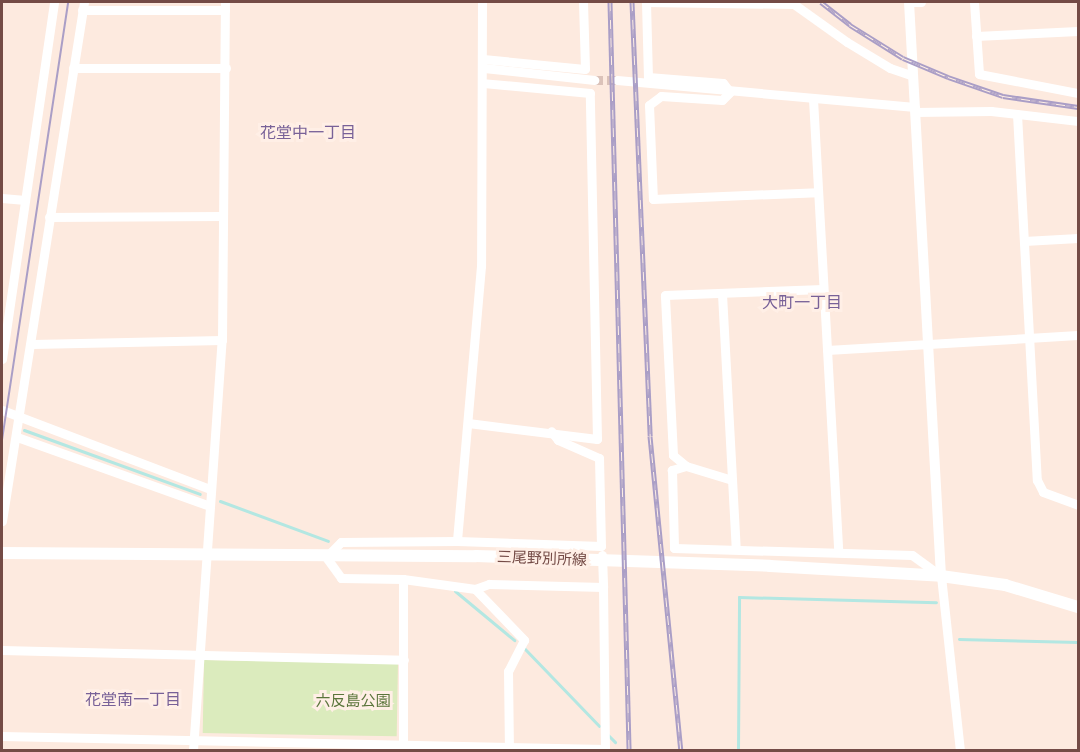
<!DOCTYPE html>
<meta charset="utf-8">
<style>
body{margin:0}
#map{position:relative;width:1080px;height:752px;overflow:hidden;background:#fdeadf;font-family:Ubuntu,"Noto Sans JP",sans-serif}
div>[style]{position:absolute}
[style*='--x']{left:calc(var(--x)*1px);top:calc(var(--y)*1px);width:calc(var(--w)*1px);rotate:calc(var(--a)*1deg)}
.green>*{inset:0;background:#dbebbd;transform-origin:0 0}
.stream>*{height:3px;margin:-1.5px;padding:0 1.5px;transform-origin:1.5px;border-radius:1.5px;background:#b3e7e2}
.minor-tunnel>*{height:9px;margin-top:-4.5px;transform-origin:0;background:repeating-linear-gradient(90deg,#dbc2b9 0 9px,transparent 0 13.5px)}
.minor>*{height:9px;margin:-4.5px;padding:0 4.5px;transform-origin:4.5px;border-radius:4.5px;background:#fff}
.tertiary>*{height:10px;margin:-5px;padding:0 5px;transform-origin:5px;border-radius:5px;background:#fff}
.secondary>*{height:12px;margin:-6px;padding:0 6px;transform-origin:6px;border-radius:6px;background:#fff}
.tram>*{height:1.5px;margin:-0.75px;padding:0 0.75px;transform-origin:0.75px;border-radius:0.75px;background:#aa9ec6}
.rail>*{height:5px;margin-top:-2.5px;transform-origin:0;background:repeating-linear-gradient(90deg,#ffefe6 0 9px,#aa9ec6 0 18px);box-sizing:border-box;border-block:2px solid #aa9ec6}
span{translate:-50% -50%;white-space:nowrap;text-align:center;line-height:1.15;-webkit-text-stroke:6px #ffefe6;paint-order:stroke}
.street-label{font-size:15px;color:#744b46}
.park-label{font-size:15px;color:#5a753b}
.neighbourhood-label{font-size:16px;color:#786198}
.frame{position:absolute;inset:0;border:3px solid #744b46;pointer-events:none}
</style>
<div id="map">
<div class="green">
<div style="left:204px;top:660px;width:194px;height:73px;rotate:1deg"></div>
</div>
<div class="stream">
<div style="--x:24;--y:430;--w:187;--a:20"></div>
<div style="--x:220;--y:501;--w:115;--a:20.3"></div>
<div style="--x:455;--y:591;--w:77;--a:39.7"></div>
<div style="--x:959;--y:639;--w:119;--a:1.4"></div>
<div style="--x:524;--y:648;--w:108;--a:46.1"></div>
<div style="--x:608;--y:735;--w:10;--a:45"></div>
<div style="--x:738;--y:750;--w:153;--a:-89.6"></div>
<div style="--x:739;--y:597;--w:197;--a:1.5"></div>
</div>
<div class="minor-tunnel">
<div style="--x:594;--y:80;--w:23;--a:0"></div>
</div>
<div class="minor">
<div style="--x:482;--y:2;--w:264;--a:90.2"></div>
<div style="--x:481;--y:266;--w:276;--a:95"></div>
<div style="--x:457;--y:541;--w:116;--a:179.5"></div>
<div style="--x:341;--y:542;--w:21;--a:135"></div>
<div style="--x:326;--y:557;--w:26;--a:54"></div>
<div style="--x:341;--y:578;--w:62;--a:0.9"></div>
<div style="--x:403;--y:579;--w:73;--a:7.9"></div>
<div style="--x:475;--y:589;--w:15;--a:-20"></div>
<div style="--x:489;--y:584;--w:114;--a:1.5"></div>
<div style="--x:603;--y:587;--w:163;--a:89.3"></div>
<div style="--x:646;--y:2;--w:75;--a:88.5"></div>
<div style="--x:648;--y:77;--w:75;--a:4.6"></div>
<div style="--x:723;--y:83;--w:11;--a:52"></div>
<div style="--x:730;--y:92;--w:11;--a:135"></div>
<div style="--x:722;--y:100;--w:61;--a:-176.2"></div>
<div style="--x:661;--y:96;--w:15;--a:143"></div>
<div style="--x:649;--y:105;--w:94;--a:87.6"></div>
<div style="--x:653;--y:199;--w:164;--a:-2.4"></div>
<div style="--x:646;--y:2;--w:147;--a:0.8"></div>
<div style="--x:791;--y:2;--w:69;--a:35.5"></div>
<div style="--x:847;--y:42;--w:50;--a:31.2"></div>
<div style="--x:890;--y:68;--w:24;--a:19"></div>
<div style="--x:909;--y:2;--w:12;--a:0"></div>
<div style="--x:974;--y:2;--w:72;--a:86"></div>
<div style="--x:979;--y:74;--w:101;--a:10.9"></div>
<div style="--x:82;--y:10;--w:143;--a:0"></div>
<div style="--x:976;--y:36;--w:102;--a:-2.8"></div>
<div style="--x:483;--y:59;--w:102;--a:5.6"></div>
<div style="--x:585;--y:69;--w:67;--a:-91.7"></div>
<div style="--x:73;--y:68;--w:153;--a:0"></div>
<div style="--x:484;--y:68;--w:111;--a:6.2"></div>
<div style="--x:617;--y:80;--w:299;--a:5.2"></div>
<div style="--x:813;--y:99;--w:453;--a:86.8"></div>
<div style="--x:915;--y:112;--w:76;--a:-0.8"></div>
<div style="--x:991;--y:111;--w:88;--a:6.6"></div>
<div style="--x:1017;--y:114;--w:367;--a:86.9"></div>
<div style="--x:1037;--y:480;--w:13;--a:63"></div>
<div style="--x:1043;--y:492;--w:37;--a:20"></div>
<div style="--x:2;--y:198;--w:23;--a:5"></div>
<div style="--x:49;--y:217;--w:173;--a:-0.3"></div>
<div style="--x:1024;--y:241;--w:54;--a:-3.2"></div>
<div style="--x:722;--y:294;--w:255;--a:86.9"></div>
<div style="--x:32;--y:344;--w:190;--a:-1.2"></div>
<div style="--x:827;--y:350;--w:251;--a:-3.4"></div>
<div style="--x:2;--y:359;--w:361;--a:-81.7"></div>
<div style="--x:2;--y:410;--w:222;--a:20.8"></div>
<div style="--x:468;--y:423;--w:130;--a:7.1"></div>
<div style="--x:597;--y:439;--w:346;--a:-91.2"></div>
<div style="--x:590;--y:93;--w:107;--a:-174.7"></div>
<div style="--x:17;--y:437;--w:205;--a:19.7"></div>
<div style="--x:686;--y:466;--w:17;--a:-140"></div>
<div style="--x:673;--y:455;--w:160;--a:-92.9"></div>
<div style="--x:665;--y:295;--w:158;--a:-2.2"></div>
<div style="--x:732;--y:480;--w:48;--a:-163.1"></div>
<div style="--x:686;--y:466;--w:15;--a:164"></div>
<div style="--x:672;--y:470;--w:78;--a:88.5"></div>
<div style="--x:674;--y:548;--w:238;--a:1.7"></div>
<div style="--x:912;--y:555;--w:36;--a:36"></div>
<div style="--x:941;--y:576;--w:175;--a:83.8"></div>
<div style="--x:2;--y:521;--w:525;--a:-81.02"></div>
<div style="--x:457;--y:541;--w:144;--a:2"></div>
<div style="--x:601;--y:546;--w:88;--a:-91.3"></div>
<div style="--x:599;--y:458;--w:45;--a:-156.3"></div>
<div style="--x:558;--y:440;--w:11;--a:-128"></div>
<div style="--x:602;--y:555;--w:32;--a:88"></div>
<div style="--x:475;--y:589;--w:71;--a:46.1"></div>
<div style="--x:524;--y:640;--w:35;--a:117"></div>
<div style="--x:508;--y:671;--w:78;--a:89.3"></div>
<div style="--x:2;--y:650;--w:402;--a:1.4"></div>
<div style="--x:2;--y:736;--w:603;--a:1.24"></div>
<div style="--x:193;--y:750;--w:411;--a:-86"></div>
<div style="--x:222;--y:340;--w:338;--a:-89.5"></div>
<div style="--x:403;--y:750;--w:171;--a:-90"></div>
</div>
<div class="tertiary">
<div style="--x:909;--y:2;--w:575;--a:86.81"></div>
</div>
<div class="secondary">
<div style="--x:2;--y:553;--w:474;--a:0.4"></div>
<div style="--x:476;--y:556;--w:294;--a:1.9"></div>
<div style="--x:770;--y:566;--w:171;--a:3.3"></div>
<div style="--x:941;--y:576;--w:65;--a:8"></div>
<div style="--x:1005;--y:585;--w:76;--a:16.8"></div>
</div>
<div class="tram">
<div style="--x:2;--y:440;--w:443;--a:-81.4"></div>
</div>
<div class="rail">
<div style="--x:610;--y:2;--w:748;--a:88.54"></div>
<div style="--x:632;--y:2;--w:434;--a:87.6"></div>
<div style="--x:650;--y:436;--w:316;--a:84.4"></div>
<div style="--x:821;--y:2;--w:37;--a:38"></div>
<div style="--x:850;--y:25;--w:62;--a:31.9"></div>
<div style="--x:903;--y:58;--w:49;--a:22.9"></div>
<div style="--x:948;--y:77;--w:58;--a:19.1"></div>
<div style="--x:1003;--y:96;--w:76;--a:8.3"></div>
</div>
<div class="street-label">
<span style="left:542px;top:558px;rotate:2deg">三尾野別所線</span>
</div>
<div class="park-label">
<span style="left:353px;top:701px">六反島公園</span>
</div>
<div class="neighbourhood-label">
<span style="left:308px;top:132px">花堂中一丁目</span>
<span style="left:802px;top:302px">大町一丁目</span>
<span style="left:133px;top:699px">花堂南一丁目</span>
</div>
<div class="frame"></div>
</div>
